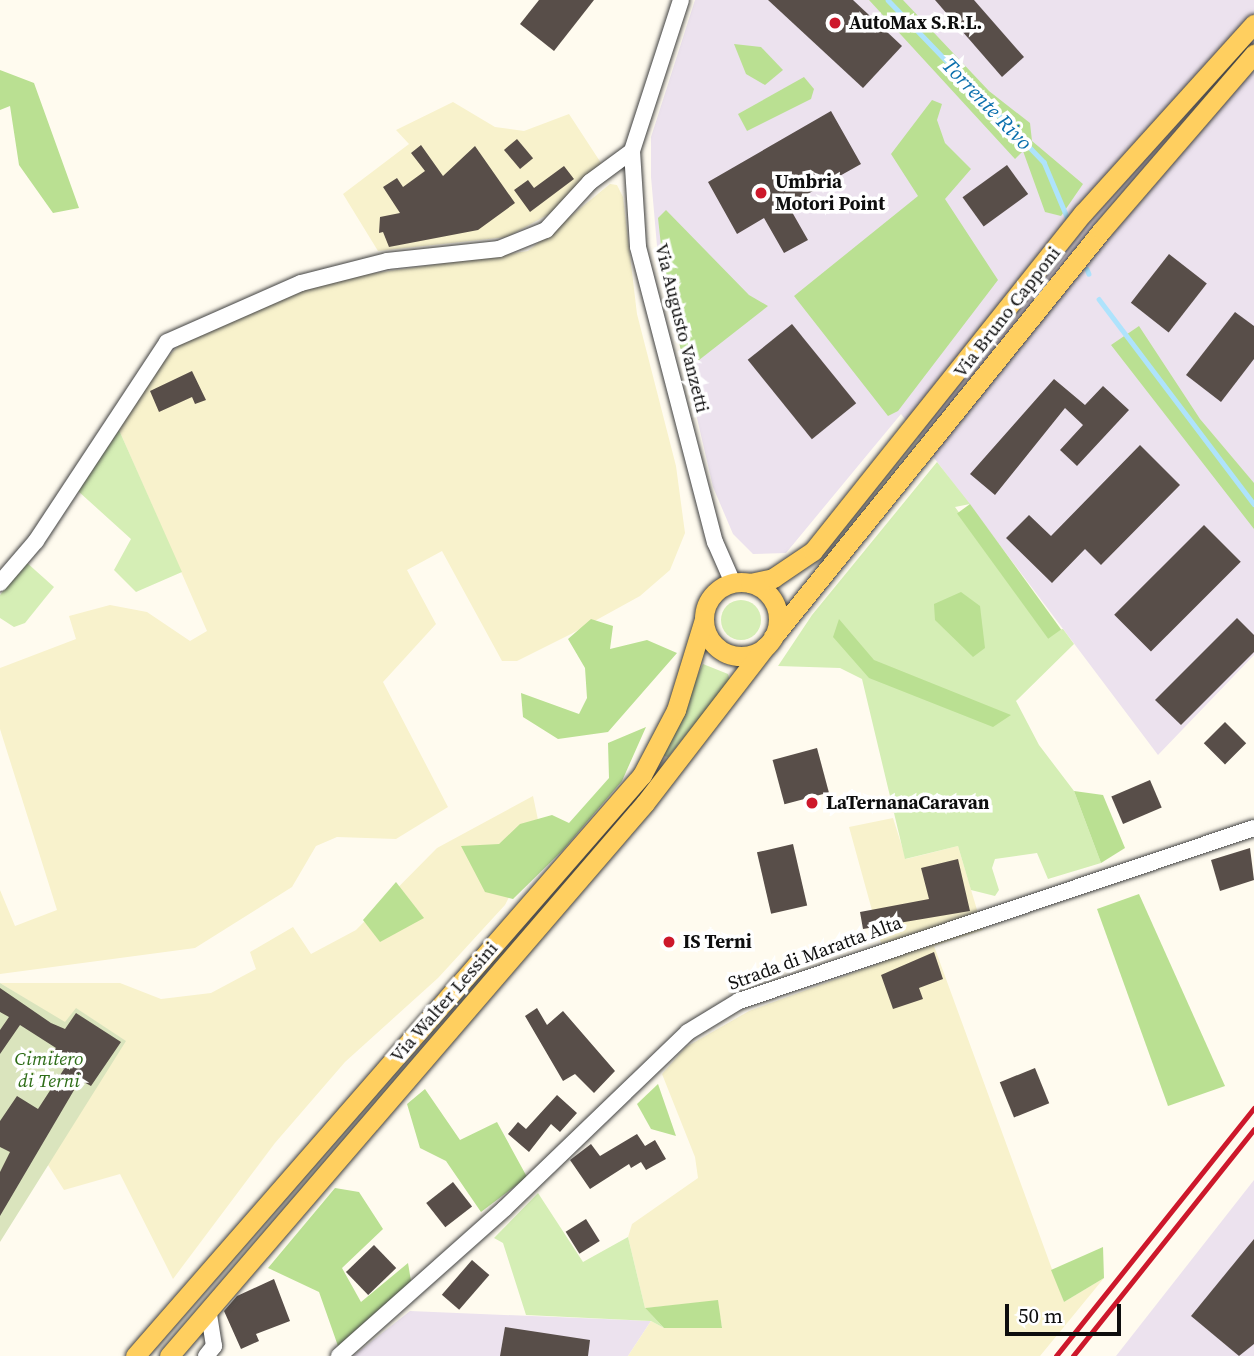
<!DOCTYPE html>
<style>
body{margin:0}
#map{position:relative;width:1254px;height:1356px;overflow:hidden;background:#fffbef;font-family:"Source Serif 4",serif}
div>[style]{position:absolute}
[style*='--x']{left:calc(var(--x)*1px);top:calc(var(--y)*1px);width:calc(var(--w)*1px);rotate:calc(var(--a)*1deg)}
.industrial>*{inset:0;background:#ece2ee}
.farmland>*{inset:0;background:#f8f2cc}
.green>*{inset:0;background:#d5eeb5}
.round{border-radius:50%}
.forest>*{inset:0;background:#bae092;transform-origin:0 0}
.cemetery>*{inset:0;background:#dae4bd}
.stream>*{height:4.5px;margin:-2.25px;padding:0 2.25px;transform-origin:2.25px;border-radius:2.25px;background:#aee3fc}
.building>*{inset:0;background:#584e49;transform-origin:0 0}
.roads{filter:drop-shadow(0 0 2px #414141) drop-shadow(0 0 2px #414141)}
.minor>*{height:16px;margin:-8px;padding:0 8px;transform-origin:8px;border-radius:8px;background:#fff}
.major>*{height:19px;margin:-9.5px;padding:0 9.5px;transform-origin:9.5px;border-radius:9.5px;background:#ffcf5f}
.major>.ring{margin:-9.5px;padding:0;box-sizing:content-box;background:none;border:19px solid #ffcf5f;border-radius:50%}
.rail>*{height:4.5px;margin:-2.25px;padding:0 2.25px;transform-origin:2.25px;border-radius:2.25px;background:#cd182b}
.dots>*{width:19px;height:19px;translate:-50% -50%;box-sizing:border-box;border:4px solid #fff;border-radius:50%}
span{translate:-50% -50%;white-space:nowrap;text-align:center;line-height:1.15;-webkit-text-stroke:7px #fff;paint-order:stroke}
.poi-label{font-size:19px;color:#0e0e0e;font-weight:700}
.left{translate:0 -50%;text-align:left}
.street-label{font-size:19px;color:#0e0e0e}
.park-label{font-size:19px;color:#2e6d18;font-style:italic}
.water-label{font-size:21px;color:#0a6fad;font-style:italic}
.scale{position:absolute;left:1005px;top:1304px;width:116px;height:32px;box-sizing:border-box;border:4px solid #0e0e0e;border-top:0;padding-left:9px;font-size:21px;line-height:24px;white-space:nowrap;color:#0e0e0e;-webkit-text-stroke:5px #fff;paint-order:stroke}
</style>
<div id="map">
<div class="industrial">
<div style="clip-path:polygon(695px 0,1254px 0,1254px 655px,1158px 755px,901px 414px,786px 553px,753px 554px,733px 534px,713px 487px,657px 246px,651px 177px,651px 137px)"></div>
<div style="clip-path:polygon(1254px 1180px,1254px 1356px,1116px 1356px)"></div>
<div style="clip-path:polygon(410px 1311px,651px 1321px,628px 1356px,353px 1356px)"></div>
</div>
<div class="farmland">
<div style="clip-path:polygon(453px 102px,495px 127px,524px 131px,569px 114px,603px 166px,560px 208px,507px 237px,378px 251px,343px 194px,409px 144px,396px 130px)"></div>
<div style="clip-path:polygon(610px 184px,617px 185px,623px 197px,637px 314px,676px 466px,685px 533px,670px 570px,640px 596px,571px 634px,517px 661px,502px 661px,442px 551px,407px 570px,436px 624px,383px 682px,448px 807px,396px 839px,337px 837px,316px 846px,292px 887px,195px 948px,0 974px,0 890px,15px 926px,57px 910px,0 729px,0 668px,76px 639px,69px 616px,110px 605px,147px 612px,190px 641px,207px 631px,119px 430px,150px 376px,182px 342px,301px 291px,355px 276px,528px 251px)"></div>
<div style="clip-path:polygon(533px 796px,541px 834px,505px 905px,438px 978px,345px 1062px,275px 1143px,173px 1279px,120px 1174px,64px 1190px,46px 1162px,125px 1041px,77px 1009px,65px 1023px,0 983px,120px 983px,161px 999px,211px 993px,256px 969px,250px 952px,293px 927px,311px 954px,356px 930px,437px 848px)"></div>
<div style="clip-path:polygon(893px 818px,906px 859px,958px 846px,983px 930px,934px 946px,1064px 1302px,1104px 1278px,1040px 1356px,628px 1356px,651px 1321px,664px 1328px,722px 1327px,717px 1301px,645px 1308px,628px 1237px,632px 1224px,698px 1178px,695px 1157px,662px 1074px,686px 1047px,749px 1011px,886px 961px,849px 827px)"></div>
</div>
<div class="green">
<div style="clip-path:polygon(119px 430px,182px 572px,136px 592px,114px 570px,131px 539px,78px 491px)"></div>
<div style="clip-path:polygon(937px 462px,970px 504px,955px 507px,1047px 632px,1063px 629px,1074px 644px,1016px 701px,1039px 745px,1074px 791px,1101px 863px,1048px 879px,1037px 853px,995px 859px,992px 868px,999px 890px,995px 896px,971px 890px,958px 846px,905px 859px,862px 679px,840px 668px,778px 666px,812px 615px)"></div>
<div style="clip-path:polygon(26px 562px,54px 587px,25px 623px,14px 627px,0 618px,0 595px)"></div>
<div class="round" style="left:721px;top:600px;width:40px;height:40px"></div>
<div style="clip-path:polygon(703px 664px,728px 674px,730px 680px,668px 757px,661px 755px)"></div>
<div style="clip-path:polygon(538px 1193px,583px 1262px,628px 1237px,645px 1308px,664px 1328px,651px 1321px,526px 1315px,503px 1243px,494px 1238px)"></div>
</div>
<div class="forest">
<div style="clip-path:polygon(869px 0,903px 0,989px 91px,1030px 123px,1032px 141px,1083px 184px,1061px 216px,1045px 212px,1023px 151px,1015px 159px)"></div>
<div style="clip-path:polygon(734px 44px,761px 47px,783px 70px,765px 85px,746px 74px)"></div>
<div style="clip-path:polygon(0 70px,34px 83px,79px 208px,53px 213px,19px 165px,10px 106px,0 110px)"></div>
<div style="clip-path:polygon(804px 77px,814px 89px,811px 99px,747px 131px,738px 114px)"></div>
<div style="clip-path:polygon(932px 100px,942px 104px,937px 120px,945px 143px,971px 169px,945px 199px,998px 280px,898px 411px,888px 416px,794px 296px,918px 196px,891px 154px)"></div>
<div style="clip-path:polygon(666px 210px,749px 295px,768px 306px,685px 371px,663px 264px,658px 218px)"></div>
<div style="clip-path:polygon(1139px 326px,1200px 419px,1254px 483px,1254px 529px,1111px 345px)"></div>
<div style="left:970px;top:504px;width:155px;height:16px;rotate:54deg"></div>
<div style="clip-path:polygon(961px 592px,980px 606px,985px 648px,973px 657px,935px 620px,934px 604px)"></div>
<div style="clip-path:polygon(591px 619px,613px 626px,610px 649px,647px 640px,677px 653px,608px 732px,558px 739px,523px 717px,521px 693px,579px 714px,587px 698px,585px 668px,568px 639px)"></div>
<div style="clip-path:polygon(839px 619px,874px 660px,1011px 715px,993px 727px,869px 678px,833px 637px)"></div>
<div style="clip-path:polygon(646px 727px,622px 781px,563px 850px,513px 899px,485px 892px,461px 846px,499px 844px,520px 824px,552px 815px,569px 823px,609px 778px,608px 743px)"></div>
<div style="clip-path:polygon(1074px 791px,1103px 795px,1125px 848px,1101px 863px)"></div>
<div style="clip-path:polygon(396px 882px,424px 918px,380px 942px,363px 920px)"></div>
<div style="clip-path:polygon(1139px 894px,1225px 1086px,1168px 1106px,1097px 909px)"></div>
<div style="clip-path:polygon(658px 1084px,676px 1136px,651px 1129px,637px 1104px)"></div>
<div style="clip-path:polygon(425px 1089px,460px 1140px,497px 1122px,527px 1177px,481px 1212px,446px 1161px,420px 1148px,407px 1104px)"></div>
<div style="clip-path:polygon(335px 1188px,359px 1192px,383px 1229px,342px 1268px,361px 1302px,408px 1263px,411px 1281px,338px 1346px,319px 1292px,268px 1268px)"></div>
<div style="clip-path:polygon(1103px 1247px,1104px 1278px,1064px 1302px,1051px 1270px)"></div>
<div style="clip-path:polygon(718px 1300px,722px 1328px,664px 1328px,645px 1308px)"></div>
</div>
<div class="cemetery">
<div style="clip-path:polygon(0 983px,65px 1022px,76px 1008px,126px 1041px,0 1242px)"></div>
</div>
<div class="stream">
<div style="--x:888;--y:0;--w:225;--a:46.1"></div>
<div style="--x:1044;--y:162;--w:62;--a:67.2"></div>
<div style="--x:1087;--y:269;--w:5;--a:68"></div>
<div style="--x:1099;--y:299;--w:257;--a:52.9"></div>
</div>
<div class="building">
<div style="clip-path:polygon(539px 0,594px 0,554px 51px,520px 24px)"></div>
<div style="clip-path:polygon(768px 0,853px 0,902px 46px,863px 88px)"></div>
<div style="clip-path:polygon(935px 0,974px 0,1024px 57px,1002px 77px)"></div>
<div style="clip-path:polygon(831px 111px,861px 164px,788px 205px,808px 240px,784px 253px,764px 218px,737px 234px,708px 182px)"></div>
<div style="left:517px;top:139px;width:25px;height:17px;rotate:50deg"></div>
<div style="clip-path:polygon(421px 145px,443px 176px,475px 146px,515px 203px,478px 230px,389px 247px,383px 232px,379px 233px,380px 217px,400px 213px,383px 187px,397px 178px,403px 187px,425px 171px,411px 153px)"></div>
<div style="left:1007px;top:165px;width:36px;height:55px;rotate:54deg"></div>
<div style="clip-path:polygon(564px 166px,574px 179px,530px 212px,514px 190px,528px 180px,534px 188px)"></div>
<div style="left:1169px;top:254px;width:48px;height:62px;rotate:38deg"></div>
<div style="clip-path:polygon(1235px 312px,1254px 326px,1254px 359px,1221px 402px,1186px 375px)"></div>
<div style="left:792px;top:324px;width:102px;height:57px;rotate:51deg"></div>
<div style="clip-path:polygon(192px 371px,206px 400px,195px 404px,192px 397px,159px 412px,150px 391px)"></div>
<div style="clip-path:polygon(1054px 379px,1085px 405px,1103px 386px,1129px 410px,1077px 466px,1060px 450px,1083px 425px,1065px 408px,995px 495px,970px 474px)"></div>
<div style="clip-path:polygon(1140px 445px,1180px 485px,1101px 565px,1085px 549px,1052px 583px,1006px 538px,1029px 515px,1051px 536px)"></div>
<div style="left:1204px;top:525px;width:52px;height:127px;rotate:45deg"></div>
<div style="clip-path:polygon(1237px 618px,1254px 635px,1254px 652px,1181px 725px,1155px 700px)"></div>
<div style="left:1225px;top:722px;width:30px;height:30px;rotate:45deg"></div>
<div style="left:817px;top:748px;width:46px;height:46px;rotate:75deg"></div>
<div style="left:1150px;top:780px;width:30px;height:42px;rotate:67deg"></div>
<div style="left:793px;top:844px;width:63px;height:37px;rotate:77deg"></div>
<div style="clip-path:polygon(1250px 848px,1254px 880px,1220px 891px,1211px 860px)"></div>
<div style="clip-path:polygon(958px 859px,970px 911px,863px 929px,860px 912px,929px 899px,921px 868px)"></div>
<div style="clip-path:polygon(934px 952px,943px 979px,919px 988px,923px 999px,893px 1009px,881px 975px)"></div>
<div style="clip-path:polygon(0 988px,51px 1023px,65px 1029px,76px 1013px,121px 1042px,91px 1086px,80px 1080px,0 1216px,0 1172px,10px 1152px,0 1147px,0 1121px,17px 1096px,38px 1109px,64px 1069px,47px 1059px,56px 1048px,20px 1025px,0 1054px,0 1030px,9px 1017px,0 1012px)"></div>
<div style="clip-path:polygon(537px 1008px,547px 1025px,563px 1011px,615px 1071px,594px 1093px,575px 1074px,563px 1081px,525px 1016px)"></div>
<div style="left:1035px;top:1068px;width:38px;height:38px;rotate:68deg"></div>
<div style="clip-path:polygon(557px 1095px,577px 1113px,560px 1132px,551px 1124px,529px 1152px,508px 1134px,518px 1122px,526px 1129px)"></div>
<div style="clip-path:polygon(637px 1134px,645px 1146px,655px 1140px,666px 1159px,646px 1170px,641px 1162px,631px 1168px,629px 1164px,590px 1189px,570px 1160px,591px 1144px,600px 1156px)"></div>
<div style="left:453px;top:1182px;width:31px;height:34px;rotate:52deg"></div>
<div style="left:586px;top:1219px;width:26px;height:24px;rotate:58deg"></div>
<div style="clip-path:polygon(1254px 1239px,1254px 1344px,1239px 1356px,1191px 1316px)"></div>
<div style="left:374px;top:1245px;width:32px;height:39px;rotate:46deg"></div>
<div style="left:472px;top:1260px;width:23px;height:46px;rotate:41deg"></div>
<div style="clip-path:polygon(274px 1279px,290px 1321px,256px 1334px,259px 1341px,241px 1349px,224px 1311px,237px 1296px)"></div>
<div style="clip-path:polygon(505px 1327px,590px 1340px,588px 1356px,500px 1356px)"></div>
</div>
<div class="roads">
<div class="minor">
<div style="--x:681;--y:0;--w:159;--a:108"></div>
<div style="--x:632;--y:151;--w:96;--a:86.4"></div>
<div style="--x:638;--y:247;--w:305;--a:75.4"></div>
<div style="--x:715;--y:542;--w:45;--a:66.3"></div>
<div style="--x:0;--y:583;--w:55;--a:-49.4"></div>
<div style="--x:36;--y:541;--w:238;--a:-56.6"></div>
<div style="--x:167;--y:342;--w:146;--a:-23.8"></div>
<div style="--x:301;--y:283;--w:89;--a:-14.3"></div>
<div style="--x:387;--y:261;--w:113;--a:-6.1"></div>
<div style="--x:499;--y:249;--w:51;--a:-22"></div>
<div style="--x:546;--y:230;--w:65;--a:-47.5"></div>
<div style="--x:590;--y:182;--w:52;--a:-36.4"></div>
<div style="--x:206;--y:1356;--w:13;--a:-51"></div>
<div style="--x:214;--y:1346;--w:36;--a:-99"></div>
<div style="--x:339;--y:1356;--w:221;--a:-41.7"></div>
<div style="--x:504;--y:1209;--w:255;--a:-43.9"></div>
<div style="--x:688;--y:1032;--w:60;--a:-31.3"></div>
<div style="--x:739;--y:1001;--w:543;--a:-18.57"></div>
</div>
<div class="major">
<div class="ring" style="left:704px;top:582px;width:55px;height:55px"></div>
<div style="--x:750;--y:583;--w:24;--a:-12"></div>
<div style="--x:773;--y:578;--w:48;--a:-34"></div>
<div style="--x:813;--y:551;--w:433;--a:-51.4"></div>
<div style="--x:1083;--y:213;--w:255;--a:-47.9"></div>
<div style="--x:773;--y:637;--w:523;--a:-51.05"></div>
<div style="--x:1102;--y:230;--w:233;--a:-49.2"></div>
<div style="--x:135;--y:1356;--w:771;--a:-48.89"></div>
<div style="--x:642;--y:775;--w:73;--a:-62.4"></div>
<div style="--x:676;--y:710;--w:95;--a:-72.9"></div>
<div style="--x:169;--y:1356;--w:730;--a:-49.28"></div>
<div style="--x:645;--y:803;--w:198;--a:-52.4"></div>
</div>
</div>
<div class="rail">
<div style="--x:1056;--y:1356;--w:317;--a:-51.4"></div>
<div style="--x:1073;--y:1356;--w:290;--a:-51.4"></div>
</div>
<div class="dots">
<div style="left:835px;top:23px;background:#cd182b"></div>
<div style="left:761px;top:193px;background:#cd182b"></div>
<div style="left:812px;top:803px;background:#cd182b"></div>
<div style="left:669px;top:942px;background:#cd182b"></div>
</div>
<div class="poi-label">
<span class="left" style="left:849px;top:23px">AutoMax S.R.L.</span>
<span class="left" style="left:775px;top:193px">Umbria<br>Motori Point</span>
<span class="left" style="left:826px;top:803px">LaTernanaCaravan</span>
<span class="left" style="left:683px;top:942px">IS Terni</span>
</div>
<div class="street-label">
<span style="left:1007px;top:312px;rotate:-52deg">Via Bruno Capponi</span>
<span style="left:682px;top:328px;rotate:76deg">Via Augusto Vanzetti</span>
<span style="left:815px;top:953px;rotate:-20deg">Strada di Maratta Alta</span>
<span style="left:444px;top:1002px;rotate:-49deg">Via Walter Lessini</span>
</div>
<div class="park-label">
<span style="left:49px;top:1070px">Cimitero<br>di Terni</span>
</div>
<div class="water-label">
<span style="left:987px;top:104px;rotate:46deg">Torrente Rivo</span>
</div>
<div class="scale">50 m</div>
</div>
